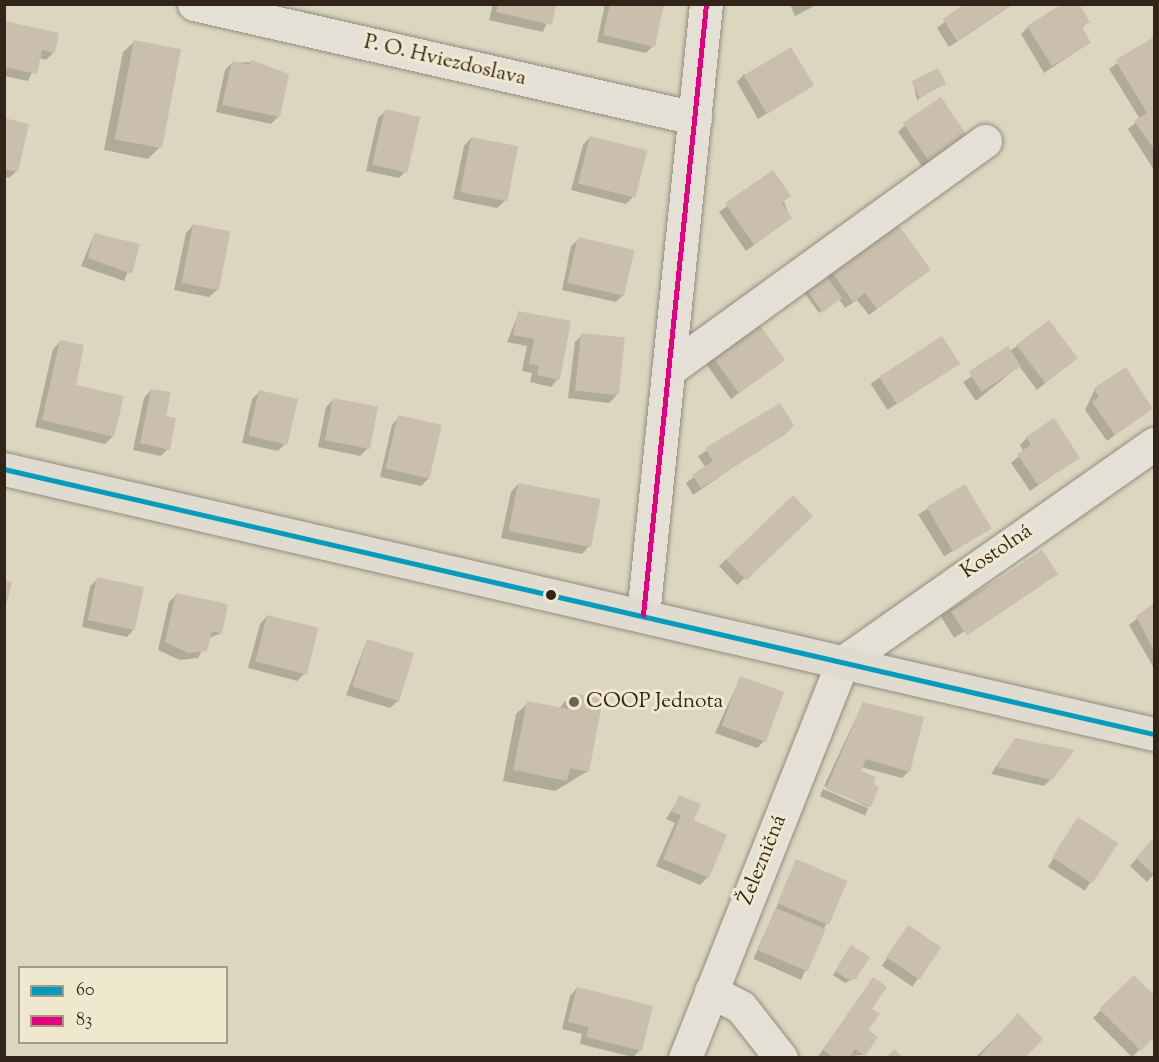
<!DOCTYPE html>
<meta charset="utf-8">
<style>
body{margin:0}
#map{position:relative;width:1159px;height:1062px;overflow:hidden;background:#dcd6c0;font-family:"Sorts Mill Goudy",serif}
div>[style]{position:absolute}
[style*='--x']{left:calc(var(--x)*1px);top:calc(var(--y)*1px);width:calc(var(--w)*1px);rotate:calc(var(--a)*1deg)}
.shadow>*{inset:0;background:#0003;transform-origin:0 0}
.building>*{inset:0;background:#cabead;transform-origin:0 0}
.roads{filter:drop-shadow(0 0 2px #928d7f) drop-shadow(0 0 2px #928d7f)}
.minor>*{height:33px;margin:-16.5px;padding:0 16.5px;transform-origin:16.5px;border-radius:16.5px;background:#e4e0d5}
.major>*{height:33px;margin:-16.5px;padding:0 16.5px;transform-origin:16.5px;border-radius:16.5px;background:#dfdbce}
.bus-1>*{height:4.5px;margin:-2.25px;padding:0 2.25px;transform-origin:2.25px;border-radius:2.25px;background:#059cbc}
.bus-2>*{height:4.5px;margin:-2.25px;padding:0 2.25px;transform-origin:2.25px;border-radius:2.25px;background:#e5007d}
.dots>*{width:16px;height:16px;translate:-50% -50%;box-sizing:border-box;border:3px solid #f0e8ce;border-radius:50%}
span{translate:-50% -50%;white-space:nowrap;text-align:center;line-height:1.15;-webkit-text-stroke:6px #f0e8ce;paint-order:stroke}
.street-label{font-size:21px;color:#332419}
.poi-label{font-size:21px;color:#332419}
.left{translate:0 -50%;text-align:left}
.frame{position:absolute;inset:0;border:6px solid #332419;pointer-events:none}
.legend{position:absolute;left:18px;top:966px;width:210px;height:78px;box-sizing:border-box;background:#f0e8ce;border:2px solid #a49a86;margin:0;padding:8px 10px;list-style:none;font-size:18px;color:#332419}
.legend li{display:flex;align-items:center;gap:12px;height:30px}
.legend b{width:30px;border:2px solid #a49a86}
</style>
<div id="map">
<div class="shadow">
<div style="clip-path:polygon(493px 4px,555px 4px,543px 32px,489px 20px)"></div>
<div style="clip-path:polygon(605px 4px,662px 4px,653px 46px,646px 53px,597px 42px)"></div>
<div style="clip-path:polygon(790px 4px,818px 4px,795px 16px)"></div>
<div style="clip-path:polygon(967px 4px,1013px 4px,949px 47px,937px 28px)"></div>
<div style="clip-path:polygon(1088px 22px,1081px 29px,1089px 43px,1044px 73px,1021px 34px,1028px 27px)"></div>
<div style="clip-path:polygon(4px 23px,53px 53px,46px 60px,39px 58px,28px 81px,4px 76px)"></div>
<div style="clip-path:polygon(1154px 38px,1154px 170px,1128px 129px,1140px 119px,1109px 69px)"></div>
<div style="clip-path:polygon(135px 41px,160px 147px,148px 159px,104px 150px,123px 52px)"></div>
<div style="clip-path:polygon(251px 62px,262px 64px,278px 117px,271px 124px,216px 112px,225px 70px,232px 63px)"></div>
<div style="clip-path:polygon(744px 74px,812px 86px,758px 119px,737px 82px)"></div>
<div style="clip-path:polygon(913px 83px,944px 83px,917px 100px)"></div>
<div style="clip-path:polygon(386px 111px,406px 171px,399px 178px,366px 171px,378px 118px)"></div>
<div style="clip-path:polygon(4px 120px,17px 171px,9px 178px,4px 177px)"></div>
<div style="clip-path:polygon(905px 125px,959px 144px,924px 169px,898px 132px)"></div>
<div style="clip-path:polygon(590px 137px,634px 196px,626px 204px,571px 190px,583px 145px)"></div>
<div style="clip-path:polygon(471px 138px,505px 201px,497px 208px,453px 199px,464px 146px)"></div>
<div style="clip-path:polygon(773px 172px,790px 218px,746px 251px,719px 212px)"></div>
<div style="clip-path:polygon(193px 225px,217px 290px,209px 297px,174px 290px,186px 233px)"></div>
<div style="clip-path:polygon(94px 235px,138px 245px,124px 281px,81px 266px)"></div>
<div style="clip-path:polygon(579px 239px,623px 295px,616px 302px,562px 290px,571px 246px)"></div>
<div style="clip-path:polygon(929px 270px,869px 315px,857px 300px,845px 308px,839px 299px,819px 313px,803px 291px,832px 272px)"></div>
<div style="clip-path:polygon(519px 312px,558px 379px,551px 387px,530px 382px,532px 373px,522px 371px,527px 346px,507px 342px)"></div>
<div style="clip-path:polygon(582px 335px,616px 396px,609px 403px,568px 398px,575px 342px)"></div>
<div style="left:941px;top:338px;width:31px;height:84px;rotate:57deg"></div>
<div style="clip-path:polygon(60px 342px,74px 386px,113px 436px,105px 444px,35px 427px,53px 349px)"></div>
<div style="clip-path:polygon(1017px 346px,1076px 358px,1037px 390px,1019px 366px,976px 401px,963px 382px)"></div>
<div style="clip-path:polygon(709px 351px,783px 360px,731px 399px,702px 358px)"></div>
<div style="clip-path:polygon(1095px 389px,1151px 408px,1107px 441px,1085px 410px)"></div>
<div style="clip-path:polygon(151px 390px,165px 417px,168px 449px,161px 456px,133px 450px,144px 398px)"></div>
<div style="clip-path:polygon(260px 391px,285px 444px,278px 451px,242px 443px,252px 399px)"></div>
<div style="clip-path:polygon(334px 399px,368px 448px,360px 456px,318px 447px,326px 407px)"></div>
<div style="clip-path:polygon(779px 405px,784px 432px,693px 495px,686px 483px,706px 468px,698px 456px)"></div>
<div style="clip-path:polygon(399px 417px,429px 478px,421px 486px,380px 477px,392px 425px)"></div>
<div style="clip-path:polygon(1027px 438px,1078px 458px,1030px 491px,1011px 463px,1024px 452px,1020px 445px)"></div>
<div style="clip-path:polygon(518px 484px,589px 546px,582px 554px,501px 538px,511px 492px)"></div>
<div style="left:964px;top:486px;width:49px;height:54px;rotate:58deg"></div>
<div style="clip-path:polygon(804px 523px,737px 585px,719px 566px,726px 559px)"></div>
<div style="left:1042px;top:552px;width:26px;height:120px;rotate:58deg"></div>
<div style="clip-path:polygon(98px 579px,134px 629px,127px 637px,82px 627px,90px 586px)"></div>
<div style="clip-path:polygon(176px 595px,221px 633px,208px 639px,198px 658px,180px 660px,158px 650px,169px 602px)"></div>
<div style="clip-path:polygon(1154px 605px,1154px 668px,1129px 625px)"></div>
<div style="clip-path:polygon(267px 616px,304px 674px,297px 681px,248px 668px,260px 624px)"></div>
<div style="clip-path:polygon(367px 640px,398px 701px,390px 708px,346px 695px)"></div>
<div style="clip-path:polygon(740px 678px,764px 741px,757px 748px,715px 733px)"></div>
<div style="clip-path:polygon(571px 694px,588px 771px,555px 791px,503px 781px,516px 714px,528px 703px,559px 709px)"></div>
<div style="clip-path:polygon(863px 703px,909px 771px,902px 778px,861px 767px,859px 772px,870px 806px,868px 807px,824px 786px)"></div>
<div style="clip-path:polygon(1015px 739px,1051px 779px,1044px 786px,991px 774px)"></div>
<div style="left:823px;top:789px;width:49px;height:8px;rotate:23deg"></div>
<div style="clip-path:polygon(680px 797px,692px 821px,708px 877px,700px 885px,656px 866px,675px 823px,666px 819px)"></div>
<div style="left:1079px;top:819px;width:44px;height:57px;rotate:33deg"></div>
<div style="clip-path:polygon(1154px 839px,1154px 874px,1147px 882px,1130px 866px)"></div>
<div style="left:797px;top:861px;width:52px;height:107px;rotate:24deg"></div>
<div style="left:908px;top:927px;width:37px;height:47px;rotate:34deg"></div>
<div style="clip-path:polygon(848px 950px,855px 978px,845px 983px,833px 975px)"></div>
<div style="clip-path:polygon(1134px 977px,1154px 995px,1154px 1035px,1132px 1057px,1093px 1018px)"></div>
<div style="clip-path:polygon(577px 988px,640px 1050px,633px 1057px,580px 1044px,582px 1034px,562px 1029px,570px 996px)"></div>
<div style="clip-path:polygon(855px 1004px,870px 1009px,864px 1055px,817px 1058px)"></div>
<div style="clip-path:polygon(1018px 1015px,1023px 1058px,975px 1058px)"></div>
</div>
<div class="building">
<div style="clip-path:polygon(498px 4px,556px 4px,552px 25px,496px 12px)"></div>
<div style="clip-path:polygon(610px 4px,664px 4px,655px 47px,603px 35px)"></div>
<div style="clip-path:polygon(965px 4px,1012px 4px,957px 41px,943px 19px)"></div>
<div style="clip-path:polygon(1062px 4px,1079px 4px,1090px 22px,1082px 27px,1091px 43px,1052px 66px,1027px 26px)"></div>
<div style="clip-path:polygon(4px 21px,59px 33px,55px 53px,42px 50px,37px 74px,4px 67px)"></div>
<div style="clip-path:polygon(1154px 37px,1154px 149px,1134px 121px,1147px 113px,1115px 60px)"></div>
<div style="left:134px;top:40px;width:48px;height:101px;rotate:11deg"></div>
<div style="left:791px;top:47px;width:45px;height:55px;rotate:59deg"></div>
<div style="clip-path:polygon(251px 60px,289px 74px,280px 117px,222px 105px,232px 61px,249px 65px)"></div>
<div style="left:938px;top:68px;width:18px;height:30px;rotate:63deg"></div>
<div style="left:941px;top:97px;width:48px;height:46px;rotate:56deg"></div>
<div style="left:385px;top:109px;width:36px;height:57px;rotate:13deg"></div>
<div style="clip-path:polygon(4px 118px,29px 124px,18px 172px,4px 169px)"></div>
<div style="left:590px;top:136px;width:59px;height:49px;rotate:14deg"></div>
<div style="left:471px;top:137px;width:48px;height:56px;rotate:11deg"></div>
<div style="clip-path:polygon(773px 170px,791px 196px,782px 203px,792px 218px,754px 245px,725px 203px)"></div>
<div style="left:193px;top:224px;width:38px;height:60px;rotate:11deg"></div>
<div style="clip-path:polygon(898px 224px,931px 270px,877px 309px,865px 293px,853px 302px,831px 271px)"></div>
<div style="clip-path:polygon(94px 233px,140px 244px,132px 274px,88px 258px)"></div>
<div style="left:578px;top:237px;width:58px;height:47px;rotate:13deg"></div>
<div style="left:824px;top:273px;width:31px;height:24px;rotate:54deg"></div>
<div style="clip-path:polygon(518px 311px,571px 321px,560px 380px,537px 375px,539px 366px,529px 364px,534px 339px,513px 335px)"></div>
<div style="left:754px;top:317px;width:53px;height:57px;rotate:54deg"></div>
<div style="left:1049px;top:320px;width:48px;height:41px;rotate:53deg"></div>
<div style="left:581px;top:333px;width:44px;height:58px;rotate:6deg"></div>
<div style="left:942px;top:336px;width:33px;height:75px;rotate:57deg"></div>
<div style="clip-path:polygon(60px 340px,84px 345px,76px 385px,124px 396px,114px 437px,42px 420px)"></div>
<div style="left:1008px;top:346px;width:24px;height:47px;rotate:57deg"></div>
<div style="clip-path:polygon(1126px 367px,1153px 409px,1115px 435px,1092px 402px,1099px 397px,1094px 388px)"></div>
<div style="clip-path:polygon(151px 389px,171px 392px,166px 416px,176px 418px,170px 450px,140px 443px)"></div>
<div style="left:259px;top:390px;width:40px;height:47px;rotate:13deg"></div>
<div style="left:333px;top:398px;width:46px;height:43px;rotate:11deg"></div>
<div style="clip-path:polygon(780px 403px,794px 425px,786px 434px,701px 488px,692px 475px,713px 461px,705px 448px)"></div>
<div style="left:398px;top:415px;width:45px;height:55px;rotate:13deg"></div>
<div style="clip-path:polygon(1054px 418px,1080px 458px,1038px 485px,1017px 454px,1031px 445px,1026px 437px)"></div>
<div style="left:518px;top:483px;width:84px;height:49px;rotate:11deg"></div>
<div style="left:965px;top:484px;width:52px;height:45px;rotate:59deg"></div>
<div style="left:793px;top:495px;width:29px;height:93px;rotate:46deg"></div>
<div style="left:1042px;top:550px;width:29px;height:110px;rotate:56deg"></div>
<div style="left:97px;top:577px;width:48px;height:44px;rotate:12deg"></div>
<div style="clip-path:polygon(4px 580px,12px 582px,5px 609px,4px 609px)"></div>
<div style="clip-path:polygon(176px 593px,228px 604px,222px 634px,212px 631px,207px 651px,188px 653px,165px 642px)"></div>
<div style="clip-path:polygon(1154px 603px,1154px 651px,1136px 616px)"></div>
<div style="left:267px;top:615px;width:53px;height:48px;rotate:14deg"></div>
<div style="left:367px;top:639px;width:49px;height:50px;rotate:17deg"></div>
<div style="left:740px;top:676px;width:47px;height:53px;rotate:20deg"></div>
<div style="clip-path:polygon(571px 693px,603px 699px,589px 772px,570px 768px,567px 781px,513px 770px,527px 701px,568px 709px)"></div>
<div style="clip-path:polygon(863px 702px,924px 717px,910px 772px,866px 759px,861px 771px,876px 777px,874px 784px,879px 787px,871px 807px,826px 789px)"></div>
<div style="clip-path:polygon(1015px 738px,1075px 750px,1052px 780px,997px 767px)"></div>
<div style="clip-path:polygon(679px 795px,701px 804px,694px 820px,727px 835px,709px 878px,663px 859px,681px 815px,672px 812px)"></div>
<div style="left:1078px;top:817px;width:48px;height:48px;rotate:33deg"></div>
<div style="clip-path:polygon(1154px 837px,1154px 875px,1136px 858px)"></div>
<div style="left:796px;top:859px;width:56px;height:48px;rotate:23deg"></div>
<div style="left:776px;top:908px;width:54px;height:46px;rotate:23deg"></div>
<div style="left:908px;top:925px;width:40px;height:39px;rotate:34deg"></div>
<div style="clip-path:polygon(851px 945px,870px 957px,856px 979px,849px 980px,835px 971px)"></div>
<div style="clip-path:polygon(1134px 975px,1154px 995px,1154px 1037px,1141px 1051px,1099px 1009px)"></div>
<div style="clip-path:polygon(873px 977px,887px 987px,872px 1009px,880px 1014px,868px 1030px,878px 1037px,865px 1056px,855px 1049px,849px 1058px,834px 1058px,823px 1050px)"></div>
<div style="clip-path:polygon(577px 987px,653px 1006px,642px 1051px,586px 1037px,589px 1027px,568px 1022px)"></div>
<div style="clip-path:polygon(1018px 1013px,1043px 1039px,1025px 1058px,978px 1058px)"></div>
<div style="clip-path:polygon(894px 1049px,904px 1058px,886px 1058px)"></div>
</div>
<div class="roads">
<div class="minor">
<div style="--x:194;--y:4;--w:514;--a:12.82"></div>
<div style="--x:670;--y:369;--w:389;--a:-35.9"></div>
<div style="--x:643;--y:615;--w:614;--a:-84.11"></div>
<div style="--x:711;--y:991;--w:34;--a:28"></div>
<div style="--x:741;--y:1007;--w:65;--a:51.9"></div>
<div style="--x:685;--y:1058;--w:425;--a:-68.3"></div>
<div style="--x:842;--y:663;--w:381;--a:-35.1"></div>
</div>
<div class="major">
<div style="--x:4;--y:469;--w:1180;--a:12.98"></div>
</div>
</div>
<div class="bus-1">
<div style="--x:4;--y:469;--w:1180;--a:12.98"></div>
</div>
<div class="bus-2">
<div style="--x:643;--y:615;--w:614;--a:-84.11"></div>
</div>
<div class="dots">
<div style="left:551px;top:595px;background:#332419"></div>
<div style="left:574px;top:702px;background:#6e6253"></div>
</div>
<div class="street-label">
<span style="left:445px;top:61px;rotate:13deg">P. O. Hviezdoslava</span>
<span style="left:997px;top:552px;rotate:-34deg">Kostolná</span>
<span style="left:763px;top:860px;rotate:-68deg">Železničná</span>
</div>
<div class="poi-label">
<span class="left" style="left:586px;top:702px">COOP Jednota</span>
</div>
<div class="frame"></div>
<ul class="legend">
<li><b style="height:8px;background:#059cbc"></b>60</li>
<li><b style="height:8px;background:#e5007d"></b>83</li>
</ul>
</div>
